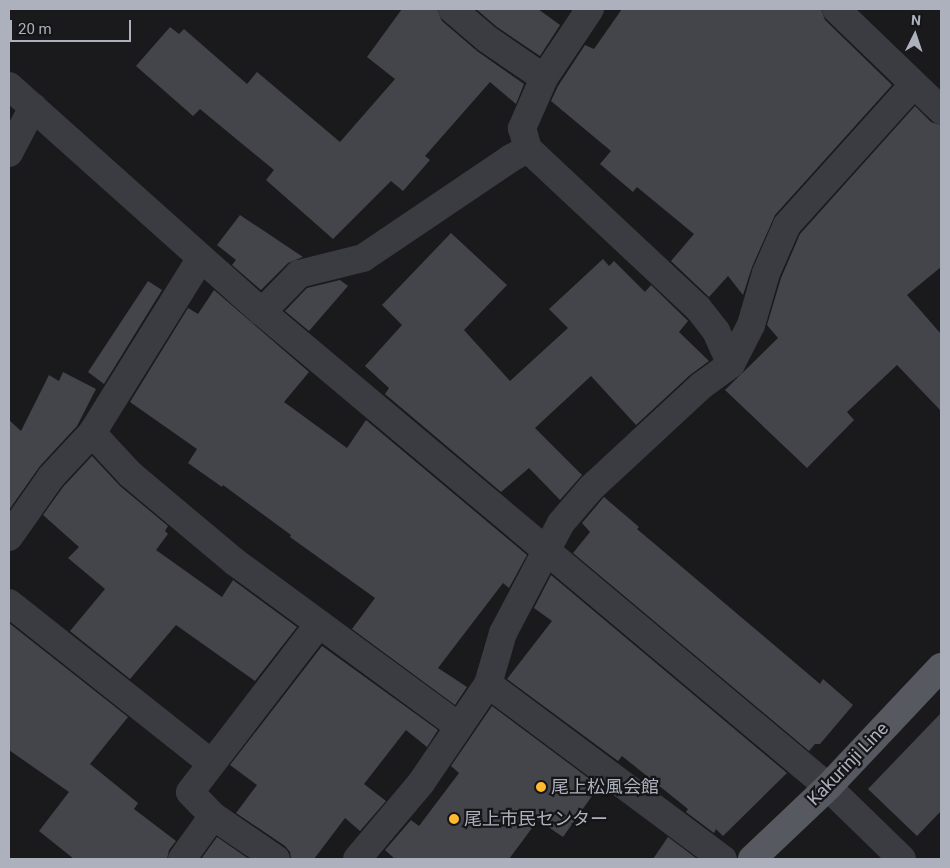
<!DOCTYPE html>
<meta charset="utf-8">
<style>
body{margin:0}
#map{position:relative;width:950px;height:868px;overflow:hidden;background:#1a1a1d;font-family:Roboto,"Noto Sans JP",sans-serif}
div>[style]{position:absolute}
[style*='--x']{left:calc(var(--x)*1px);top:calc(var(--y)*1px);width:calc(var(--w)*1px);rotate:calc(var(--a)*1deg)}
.building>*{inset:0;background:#44454a}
.minor>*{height:28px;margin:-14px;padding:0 14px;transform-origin:14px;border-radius:14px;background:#3b3c42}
.major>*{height:28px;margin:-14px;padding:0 14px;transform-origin:14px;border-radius:14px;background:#575961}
.dots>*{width:14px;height:14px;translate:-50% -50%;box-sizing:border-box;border:2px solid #151518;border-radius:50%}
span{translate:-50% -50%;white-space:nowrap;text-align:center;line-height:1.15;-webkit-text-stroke:4.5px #151518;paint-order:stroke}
.street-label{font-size:18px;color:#acb1bd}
.poi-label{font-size:18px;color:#acb1bd}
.left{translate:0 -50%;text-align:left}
.frame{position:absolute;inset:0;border:10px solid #acb1bd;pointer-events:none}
.north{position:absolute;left:890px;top:10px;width:50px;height:50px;-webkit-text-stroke:4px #151518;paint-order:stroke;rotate:4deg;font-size:14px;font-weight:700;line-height:20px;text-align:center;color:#acb1bd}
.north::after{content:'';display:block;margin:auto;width:18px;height:22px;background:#acb1bd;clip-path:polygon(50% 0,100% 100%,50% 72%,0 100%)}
.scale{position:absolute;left:10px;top:20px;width:121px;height:22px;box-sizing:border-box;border:2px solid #acb1bd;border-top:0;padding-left:6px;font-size:15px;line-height:18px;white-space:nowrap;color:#acb1bd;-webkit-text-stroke:4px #151518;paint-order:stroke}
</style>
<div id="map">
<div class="building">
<div style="clip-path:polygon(402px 9px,437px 9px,442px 21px,477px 51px,524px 84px,516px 104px,490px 82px,425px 156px,430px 160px,403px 191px,391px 181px,333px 239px,266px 180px,274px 170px,200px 109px,193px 116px,136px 66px,170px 27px,179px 34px,184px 29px,247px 84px,257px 72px,340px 142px,395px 79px,367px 57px)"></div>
<div style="clip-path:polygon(476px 9px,538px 9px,560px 25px,540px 56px,497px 27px)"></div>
<div style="clip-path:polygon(622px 9px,821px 9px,825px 20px,892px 85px,775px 215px,752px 267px,743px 295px,728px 276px,709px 297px,671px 261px,694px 234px,637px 187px,633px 192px,600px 164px,611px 151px,551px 101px,558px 86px,585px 45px,594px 49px)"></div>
<div style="clip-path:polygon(915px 106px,931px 122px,941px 125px,941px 267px,907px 295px,941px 334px,941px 411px,897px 365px,847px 412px,854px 420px,807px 468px,725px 390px,778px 338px,767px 325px,781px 278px,800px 234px)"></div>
<div style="clip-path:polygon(240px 215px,303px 257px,288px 263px,261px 290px,232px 265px,236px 260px,217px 245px)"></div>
<div style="clip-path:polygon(451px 233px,507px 285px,464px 330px,510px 381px,568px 328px,549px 309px,603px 259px,609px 266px,614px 261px,645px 292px,651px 285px,686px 319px,688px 321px,679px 332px,709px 361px,690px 375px,636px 425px,591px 376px,535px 428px,582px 475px,560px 500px,529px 468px,501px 492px,385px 394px,389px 388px,365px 366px,402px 325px,382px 305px)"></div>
<div style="clip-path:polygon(340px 280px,348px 286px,309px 331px,285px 311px,307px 288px)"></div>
<div style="clip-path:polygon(148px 281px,162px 290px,104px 384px,88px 372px)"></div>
<div style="clip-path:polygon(214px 290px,309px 372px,284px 402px,347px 448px,366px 420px,527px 555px,509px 588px,503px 583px,438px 668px,467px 687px,455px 705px,352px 629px,375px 598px,290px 537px,291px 535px,223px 485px,222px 487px,188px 463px,197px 449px,130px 402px,188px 308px,198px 314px)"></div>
<div style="clip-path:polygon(63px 372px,96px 389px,77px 426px,40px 466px,9px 510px,9px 420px,21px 431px,49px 375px,59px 381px)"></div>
<div style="clip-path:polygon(92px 456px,120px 486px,168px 526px,165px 531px,168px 534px,156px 550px,222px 597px,233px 580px,297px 627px,255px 681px,176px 625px,130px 679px,70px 631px,105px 589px,68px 558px,79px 547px,43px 515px,63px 487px)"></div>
<div style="clip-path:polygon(604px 497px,639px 527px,637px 529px,820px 684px,823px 679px,853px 705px,820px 744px,815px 744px,809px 751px,573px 553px,590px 532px,582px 523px)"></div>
<div style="clip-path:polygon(551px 575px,787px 773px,723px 836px,716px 829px,714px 833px,686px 812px,688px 809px,622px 756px,618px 761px,507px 679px,552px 621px,534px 608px)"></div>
<div style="clip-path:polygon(9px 623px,128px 717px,90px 764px,138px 803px,134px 809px,176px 841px,169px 850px,167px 859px,74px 859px,39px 831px,69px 792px,9px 750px)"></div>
<div style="clip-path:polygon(322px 646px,438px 730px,427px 747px,406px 730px,364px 784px,386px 801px,360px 831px,345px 818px,314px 859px,291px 859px,290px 852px,285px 846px,236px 813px,257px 785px,230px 765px)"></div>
<div style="clip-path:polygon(492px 706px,599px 786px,563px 837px,538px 820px,509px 859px,395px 859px,385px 850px,411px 820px,419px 826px,459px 773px,451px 766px)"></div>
<div style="clip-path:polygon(941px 713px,941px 811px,917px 836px,868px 789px)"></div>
<div style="clip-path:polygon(217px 837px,249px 859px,201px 859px)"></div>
<div style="clip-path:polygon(668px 837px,696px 858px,695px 859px,653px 859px)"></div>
</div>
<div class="minor">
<div style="--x:452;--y:9;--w:46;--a:40.6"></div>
<div style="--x:487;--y:39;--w:69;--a:34.4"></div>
<div style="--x:590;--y:9;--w:83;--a:123.7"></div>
<div style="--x:544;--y:78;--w:55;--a:113.7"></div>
<div style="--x:522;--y:128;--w:22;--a:74"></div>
<div style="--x:528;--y:149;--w:233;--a:43.1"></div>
<div style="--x:698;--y:308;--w:29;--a:52"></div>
<div style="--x:716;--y:331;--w:36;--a:66"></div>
<div style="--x:836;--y:9;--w:146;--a:43.9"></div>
<div style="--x:9;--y:86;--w:339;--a:41.8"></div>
<div style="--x:262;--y:312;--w:739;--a:40"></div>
<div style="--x:828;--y:787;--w:103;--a:44.2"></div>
<div style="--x:9;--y:153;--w:52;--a:-62.4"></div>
<div style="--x:262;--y:312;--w:53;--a:-45.8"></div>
<div style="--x:299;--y:274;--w:66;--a:-14"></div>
<div style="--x:363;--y:258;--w:179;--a:-34"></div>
<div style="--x:511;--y:158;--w:19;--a:-28"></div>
<div style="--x:92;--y:433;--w:56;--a:47.2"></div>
<div style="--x:130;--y:474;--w:137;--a:40"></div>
<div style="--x:235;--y:562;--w:277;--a:36.3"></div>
<div style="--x:9;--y:537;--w:73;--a:-55"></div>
<div style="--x:51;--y:477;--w:60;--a:-47"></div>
<div style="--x:92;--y:433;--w:206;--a:-58.1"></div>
<div style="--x:9;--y:603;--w:258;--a:38.4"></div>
<div style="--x:488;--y:684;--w:53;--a:-73.6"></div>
<div style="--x:503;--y:633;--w:124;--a:-62.2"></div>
<div style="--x:561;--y:523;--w:46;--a:-49.4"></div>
<div style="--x:591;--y:488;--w:150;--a:-42.8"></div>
<div style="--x:701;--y:386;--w:37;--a:-36"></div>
<div style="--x:731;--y:364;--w:44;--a:-62.9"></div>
<div style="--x:751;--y:325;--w:54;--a:-73.9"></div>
<div style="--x:766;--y:273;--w:52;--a:-66.4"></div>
<div style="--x:787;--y:225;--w:188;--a:-48"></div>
<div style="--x:182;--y:859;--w:53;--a:-54.2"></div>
<div style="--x:276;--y:859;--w:76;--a:-145.7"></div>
<div style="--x:213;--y:816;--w:33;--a:-134"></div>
<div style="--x:190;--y:792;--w:212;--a:-52.5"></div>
<div style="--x:357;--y:859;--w:99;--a:-49.9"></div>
<div style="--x:421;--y:783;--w:120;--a:-55.9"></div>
<div style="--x:488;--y:684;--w:293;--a:36.7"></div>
</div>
<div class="major">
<div style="--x:752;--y:859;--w:105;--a:-43.5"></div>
<div style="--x:828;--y:787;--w:165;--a:-46.7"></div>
</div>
<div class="dots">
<div style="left:541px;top:787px;background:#ffbb30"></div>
<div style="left:454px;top:819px;background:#ffbb30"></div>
</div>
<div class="street-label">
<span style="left:848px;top:764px;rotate:-46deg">Kakurinji Line</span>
</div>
<div class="poi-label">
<span class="left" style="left:551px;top:787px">尾上松風会館</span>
<span class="left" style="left:464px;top:819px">尾上市民センター</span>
</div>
<div class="frame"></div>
<div class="north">N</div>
<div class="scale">20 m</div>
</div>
